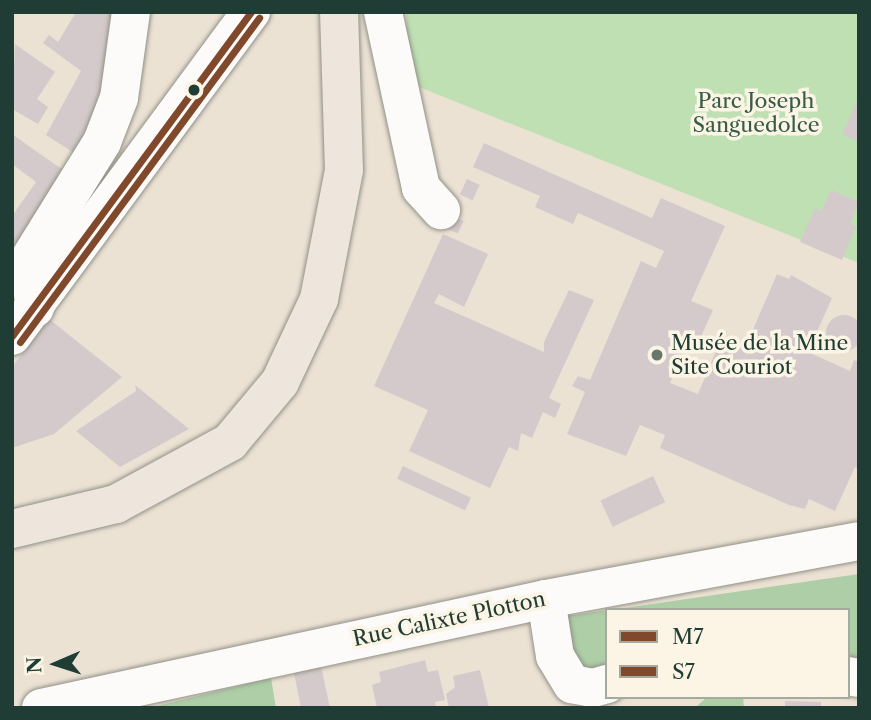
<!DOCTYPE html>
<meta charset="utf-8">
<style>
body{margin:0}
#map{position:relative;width:871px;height:720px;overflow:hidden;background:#ece2d4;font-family:"Libre Caslon Text",serif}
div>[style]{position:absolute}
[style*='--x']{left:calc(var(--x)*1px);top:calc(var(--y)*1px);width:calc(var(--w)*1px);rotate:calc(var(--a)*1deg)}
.green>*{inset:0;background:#bee0b3}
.forest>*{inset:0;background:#adcea6}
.building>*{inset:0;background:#d4cacb;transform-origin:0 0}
.round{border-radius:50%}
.roads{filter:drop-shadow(0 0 2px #919188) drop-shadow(0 0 2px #919188)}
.minor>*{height:38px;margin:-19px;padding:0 19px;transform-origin:19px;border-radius:19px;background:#fcfbf9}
.major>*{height:38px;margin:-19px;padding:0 19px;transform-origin:19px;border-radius:19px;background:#eee5dc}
.bus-1>*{height:7px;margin:-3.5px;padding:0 3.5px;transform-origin:3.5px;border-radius:3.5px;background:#81492b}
.bus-2>*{height:7px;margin:-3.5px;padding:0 3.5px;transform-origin:3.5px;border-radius:3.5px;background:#81492b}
.dots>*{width:19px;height:19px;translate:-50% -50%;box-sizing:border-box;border:4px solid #fcf5e5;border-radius:50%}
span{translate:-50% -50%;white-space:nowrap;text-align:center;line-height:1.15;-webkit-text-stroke:7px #fcf5e5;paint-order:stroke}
.park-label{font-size:21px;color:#375d48}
.poi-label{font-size:21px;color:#1f3d34}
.left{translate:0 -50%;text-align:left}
.street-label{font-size:21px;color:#1f3d34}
.frame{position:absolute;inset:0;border:14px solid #1f3d34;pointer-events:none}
.legend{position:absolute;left:605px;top:608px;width:245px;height:91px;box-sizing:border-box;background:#fcf5e5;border:2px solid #a4ab9e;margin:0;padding:9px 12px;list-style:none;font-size:21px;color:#1f3d34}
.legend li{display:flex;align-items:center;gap:14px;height:35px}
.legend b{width:35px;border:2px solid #a4ab9e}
.north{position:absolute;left:21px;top:629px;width:70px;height:70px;-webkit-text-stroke:5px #fcf5e5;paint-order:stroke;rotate:267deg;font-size:19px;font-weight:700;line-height:28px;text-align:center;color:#1f3d34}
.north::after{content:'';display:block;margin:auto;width:24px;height:32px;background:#1f3d34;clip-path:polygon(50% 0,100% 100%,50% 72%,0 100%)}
</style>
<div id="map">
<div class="green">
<div style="clip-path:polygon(406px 12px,859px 12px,859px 263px,409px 83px)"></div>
</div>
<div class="forest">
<div style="clip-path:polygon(859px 574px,859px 666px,848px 664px,848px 610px,611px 610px)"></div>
<div style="clip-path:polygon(607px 610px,607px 670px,591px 674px,575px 664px,561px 617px)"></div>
<div style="clip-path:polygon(271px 678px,276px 708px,149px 708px)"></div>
<div style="clip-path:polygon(707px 697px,743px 697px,744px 708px,695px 708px)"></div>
</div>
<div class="building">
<div style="clip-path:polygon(76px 12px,122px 12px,82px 158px,46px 135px,81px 71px,43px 43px,49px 35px,58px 42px)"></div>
<div style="clip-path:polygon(15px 44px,55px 72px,37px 99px,48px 107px,38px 124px,12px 109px)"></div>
<div style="clip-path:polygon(859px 97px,859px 142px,842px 134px)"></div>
<div style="clip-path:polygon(12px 134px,70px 175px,12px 267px,12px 216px,36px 182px,12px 164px)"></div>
<div style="clip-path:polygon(484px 143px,652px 218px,661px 198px,725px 226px,691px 301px,713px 310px,700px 339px,690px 336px,670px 383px,698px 394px,722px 337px,745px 348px,777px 274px,789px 279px,791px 275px,832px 298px,808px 352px,850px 371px,854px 360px,859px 362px,859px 469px,855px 467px,835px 511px,809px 499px,805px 509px,789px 505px,660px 448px,665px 435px,640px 425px,626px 456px,567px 434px,585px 392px,572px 386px,578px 376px,590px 380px,641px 261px,656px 268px,664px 251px,578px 213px,573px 224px,535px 207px,540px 196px,473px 167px)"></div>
<div style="left:467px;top:179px;width:14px;height:17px;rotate:25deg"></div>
<div style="clip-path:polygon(831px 190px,859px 202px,850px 224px,856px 226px,842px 260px,800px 242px,815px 208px,821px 211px)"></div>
<div style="left:451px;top:215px;width:14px;height:14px;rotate:25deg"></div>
<div style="clip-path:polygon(443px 234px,488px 254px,464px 307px,439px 294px,434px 303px,544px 352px,544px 342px,569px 290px,594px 300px,549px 398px,561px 404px,555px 418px,543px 412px,532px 438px,521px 433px,518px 451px,509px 447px,490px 488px,409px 451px,428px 410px,374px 386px)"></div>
<div class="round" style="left:826px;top:315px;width:36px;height:36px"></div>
<div style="clip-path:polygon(49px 319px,122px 377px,54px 434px,12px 448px,12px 367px)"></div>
<div style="clip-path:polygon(135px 385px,189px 429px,120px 467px,76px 431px,136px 391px)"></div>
<div style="left:403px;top:466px;width:75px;height:14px;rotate:25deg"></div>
<div style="left:653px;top:476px;width:29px;height:58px;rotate:65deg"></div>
<div style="clip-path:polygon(425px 660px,428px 672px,438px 670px,445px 700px,435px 702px,436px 708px,377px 708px,372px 685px,381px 682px,379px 672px)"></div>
<div style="clip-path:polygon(321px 666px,330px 708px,301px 708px,294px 673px)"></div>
<div style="clip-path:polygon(480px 670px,489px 708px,449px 708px,446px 694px,455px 687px,453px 676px)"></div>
<div style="clip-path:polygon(785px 701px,821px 702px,821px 708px,785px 708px)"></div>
</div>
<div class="roads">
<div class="minor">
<div style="--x:383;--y:12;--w:180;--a:77.8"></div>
<div style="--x:421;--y:188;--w:30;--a:48"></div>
<div style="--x:35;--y:308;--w:48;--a:-98.5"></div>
<div style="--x:28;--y:261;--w:140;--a:-58.1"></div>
<div style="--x:102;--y:142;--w:47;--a:-68.9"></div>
<div style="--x:119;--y:98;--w:87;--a:-82.1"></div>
<div style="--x:12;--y:336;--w:403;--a:-53.6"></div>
<div style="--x:546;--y:599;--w:58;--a:81"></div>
<div style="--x:555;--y:656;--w:33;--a:59"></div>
<div style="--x:572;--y:684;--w:21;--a:11"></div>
<div style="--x:593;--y:688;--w:15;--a:-16"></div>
<div style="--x:848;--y:676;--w:11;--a:10"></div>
<div style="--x:41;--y:708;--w:517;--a:-12.18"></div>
<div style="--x:546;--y:599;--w:318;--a:-10.5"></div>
</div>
<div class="major">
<div style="--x:12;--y:529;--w:107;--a:-13.5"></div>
<div style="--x:116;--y:504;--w:130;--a:-28.5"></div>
<div style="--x:230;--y:442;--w:78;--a:-50.2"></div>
<div style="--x:280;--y:382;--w:92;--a:-64.8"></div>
<div style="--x:319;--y:299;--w:131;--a:-79"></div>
<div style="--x:344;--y:170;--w:158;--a:-91.8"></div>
</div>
</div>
<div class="bus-1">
<div style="--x:12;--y:336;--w:403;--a:-53.6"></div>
</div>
<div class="bus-2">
<div style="--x:20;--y:342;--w:403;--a:-53.6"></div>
</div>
<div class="dots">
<div style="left:194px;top:90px;background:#1f3d34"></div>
<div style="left:657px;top:355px;background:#67776c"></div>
</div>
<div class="park-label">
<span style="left:756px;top:113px">Parc Joseph<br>Sanguedolce</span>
</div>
<div class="poi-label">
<span class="left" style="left:671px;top:355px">Musée de la Mine<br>Site Couriot</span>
</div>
<div class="street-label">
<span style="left:449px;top:619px;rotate:-12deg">Rue Calixte Plotton</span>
</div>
<div class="frame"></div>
<ul class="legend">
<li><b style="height:9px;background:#81492b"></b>M7</li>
<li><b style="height:9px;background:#81492b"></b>S7</li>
</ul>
<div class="north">N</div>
</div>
